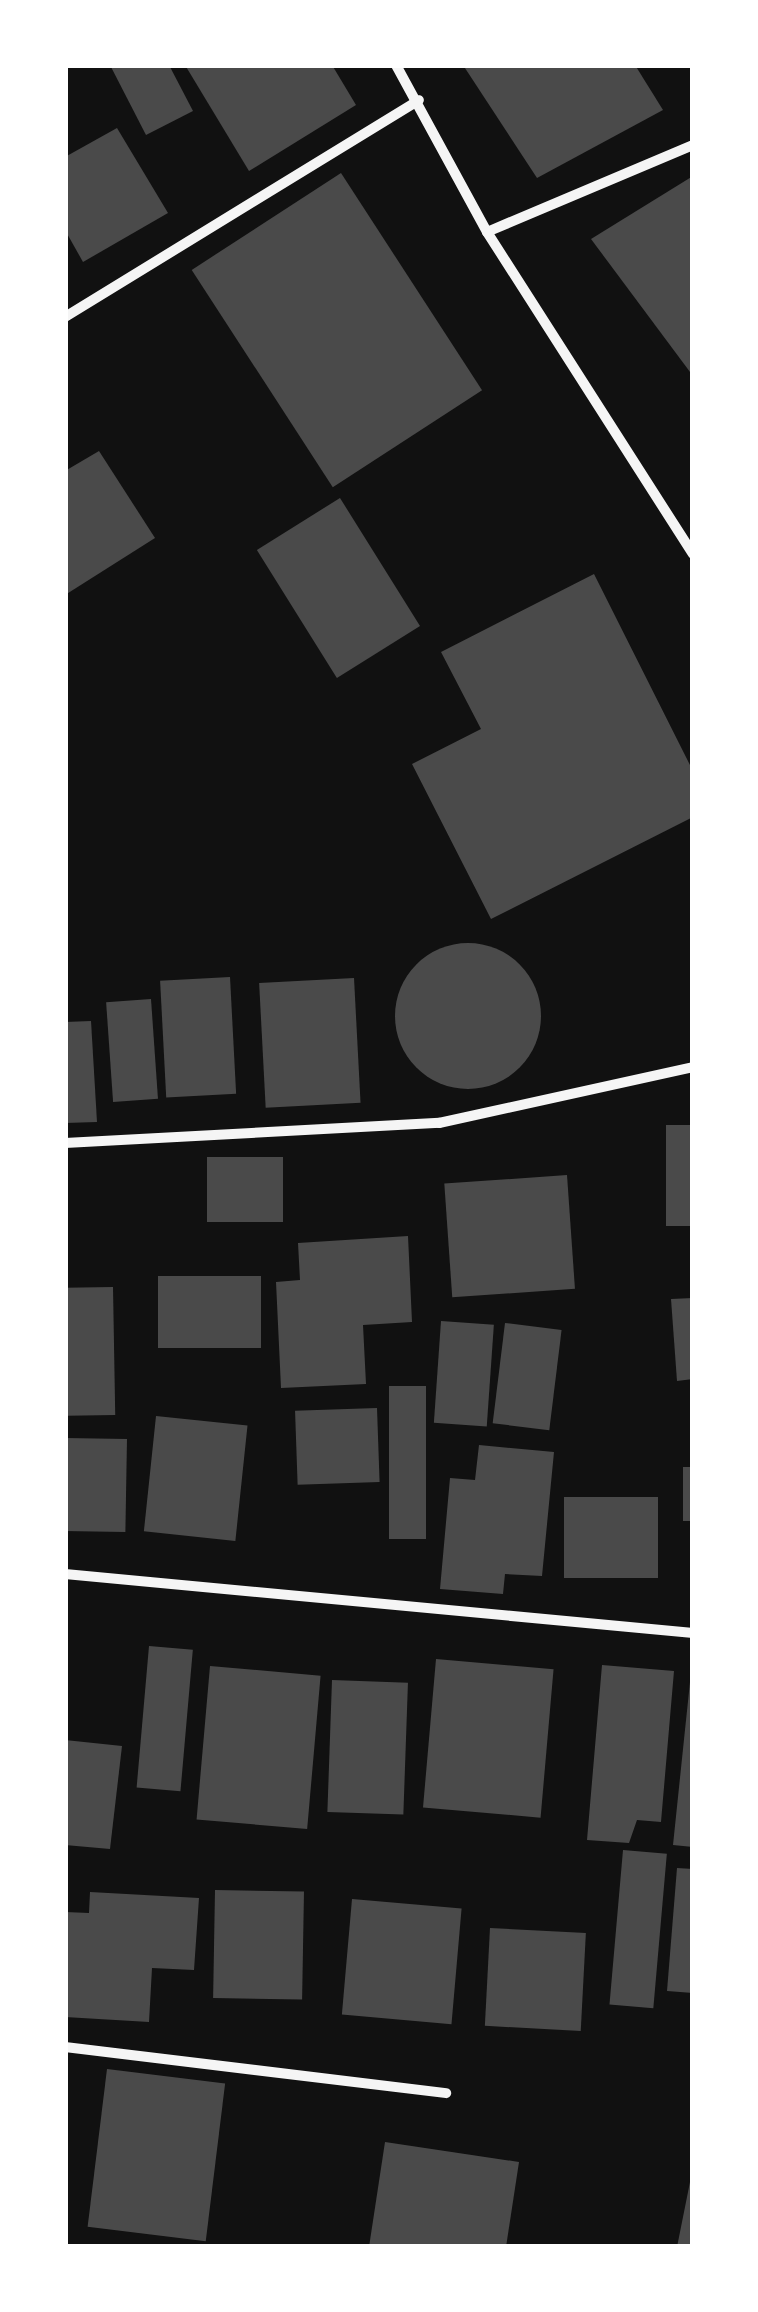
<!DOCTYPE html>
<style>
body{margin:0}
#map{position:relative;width:758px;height:2312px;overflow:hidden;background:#111;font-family:"IBM Plex Serif",serif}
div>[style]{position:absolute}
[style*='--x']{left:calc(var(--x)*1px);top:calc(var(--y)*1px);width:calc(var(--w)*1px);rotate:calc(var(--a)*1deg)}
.building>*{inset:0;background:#4a4a4a;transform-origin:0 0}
.round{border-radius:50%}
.minor>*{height:10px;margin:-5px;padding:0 5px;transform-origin:5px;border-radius:5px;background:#f5f5f5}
span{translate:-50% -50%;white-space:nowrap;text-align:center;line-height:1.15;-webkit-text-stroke:10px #fff;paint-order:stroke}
.frame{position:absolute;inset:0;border:68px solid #fff;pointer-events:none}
</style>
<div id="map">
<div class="building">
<div style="clip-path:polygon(110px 65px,169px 65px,193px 111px,146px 135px)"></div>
<div style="clip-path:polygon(185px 65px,332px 65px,356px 105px,249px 171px)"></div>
<div style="clip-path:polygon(463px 65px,635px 65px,663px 110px,537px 178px)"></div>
<div style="clip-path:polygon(117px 128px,168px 213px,83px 262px,65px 230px,65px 157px)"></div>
<div style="left:341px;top:173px;width:259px;height:178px;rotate:57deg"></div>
<div style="clip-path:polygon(693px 176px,693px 376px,591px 239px)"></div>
<div style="clip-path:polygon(99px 451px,155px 538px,65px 595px,65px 471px)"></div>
<div style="left:340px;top:498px;width:151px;height:98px;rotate:58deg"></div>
<div style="clip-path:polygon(594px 574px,693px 771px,693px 817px,491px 919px,412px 764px,481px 729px,441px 652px)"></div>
<div class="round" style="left:395px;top:943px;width:146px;height:146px"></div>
<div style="left:230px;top:977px;width:117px;height:70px;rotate:87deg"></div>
<div style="left:354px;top:978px;width:125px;height:95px;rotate:87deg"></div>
<div style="left:151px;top:999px;width:100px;height:45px;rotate:86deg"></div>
<div style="clip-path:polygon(91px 1021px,97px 1122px,65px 1123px,65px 1022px)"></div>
<div style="left:693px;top:1125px;width:101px;height:27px;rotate:90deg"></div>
<div style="left:207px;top:1157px;width:76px;height:65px"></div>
<div style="left:567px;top:1175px;width:114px;height:123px;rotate:86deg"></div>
<div style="clip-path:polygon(408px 1236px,412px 1322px,363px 1325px,366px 1384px,281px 1388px,276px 1282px,300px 1280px,298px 1243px)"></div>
<div style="left:158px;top:1276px;width:103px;height:72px"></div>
<div style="left:113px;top:1287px;width:128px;height:48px;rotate:89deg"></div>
<div style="clip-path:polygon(693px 1298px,693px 1379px,677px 1381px,671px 1299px)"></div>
<div style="left:441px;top:1321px;width:53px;height:102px;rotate:4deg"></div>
<div style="left:505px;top:1323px;width:57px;height:101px;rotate:7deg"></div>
<div style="left:389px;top:1386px;width:37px;height:153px"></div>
<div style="left:377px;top:1408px;width:74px;height:82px;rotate:88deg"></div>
<div style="left:156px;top:1416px;width:92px;height:116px;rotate:6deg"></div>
<div style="left:65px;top:1438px;width:62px;height:93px;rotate:1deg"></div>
<div style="clip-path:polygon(479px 1445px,554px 1452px,542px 1576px,505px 1574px,503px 1594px,440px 1589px,450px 1478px,475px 1480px)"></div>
<div style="left:683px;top:1467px;width:10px;height:54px"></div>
<div style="left:564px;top:1497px;width:94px;height:81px"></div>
<div style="left:149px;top:1646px;width:44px;height:142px;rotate:5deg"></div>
<div style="left:436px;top:1659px;width:118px;height:149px;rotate:5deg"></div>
<div style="clip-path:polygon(602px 1665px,674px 1671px,661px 1822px,637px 1820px,629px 1843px,587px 1840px)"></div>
<div style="left:210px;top:1666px;width:111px;height:154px;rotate:5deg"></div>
<div style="left:332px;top:1680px;width:76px;height:132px;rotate:2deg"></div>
<div style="clip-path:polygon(690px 1682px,693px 1682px,693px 1847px,673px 1845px)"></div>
<div style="clip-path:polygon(65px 1740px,122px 1746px,110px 1849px,65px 1845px)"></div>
<div style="left:623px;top:1850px;width:44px;height:155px;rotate:5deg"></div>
<div style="clip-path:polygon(677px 1868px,693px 1869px,693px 1993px,667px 1991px)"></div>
<div style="left:215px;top:1890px;width:89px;height:108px;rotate:1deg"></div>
<div style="clip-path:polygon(90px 1892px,199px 1898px,194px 1970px,152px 1968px,149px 2022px,65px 2017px,65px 1912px,89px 1913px)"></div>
<div style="left:352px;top:1899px;width:110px;height:116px;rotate:5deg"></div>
<div style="left:490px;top:1928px;width:96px;height:98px;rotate:3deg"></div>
<div style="left:107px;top:2069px;width:119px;height:159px;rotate:7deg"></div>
<div style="clip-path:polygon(385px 2142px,519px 2162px,506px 2247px,369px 2247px)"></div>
<div style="clip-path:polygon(691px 2177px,693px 2247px,677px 2247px)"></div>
</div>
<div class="minor">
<div style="--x:396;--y:65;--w:190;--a:61.4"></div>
<div style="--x:487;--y:232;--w:382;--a:57.4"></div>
<div style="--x:487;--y:232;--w:224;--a:-22.9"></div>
<div style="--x:65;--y:317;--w:415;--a:-31.5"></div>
<div style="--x:65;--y:1143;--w:375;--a:-3.1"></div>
<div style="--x:439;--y:1123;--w:260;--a:-12.4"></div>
<div style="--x:65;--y:1574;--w:631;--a:5.37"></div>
<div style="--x:65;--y:2047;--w:384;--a:6.9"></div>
</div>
<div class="frame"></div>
</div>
